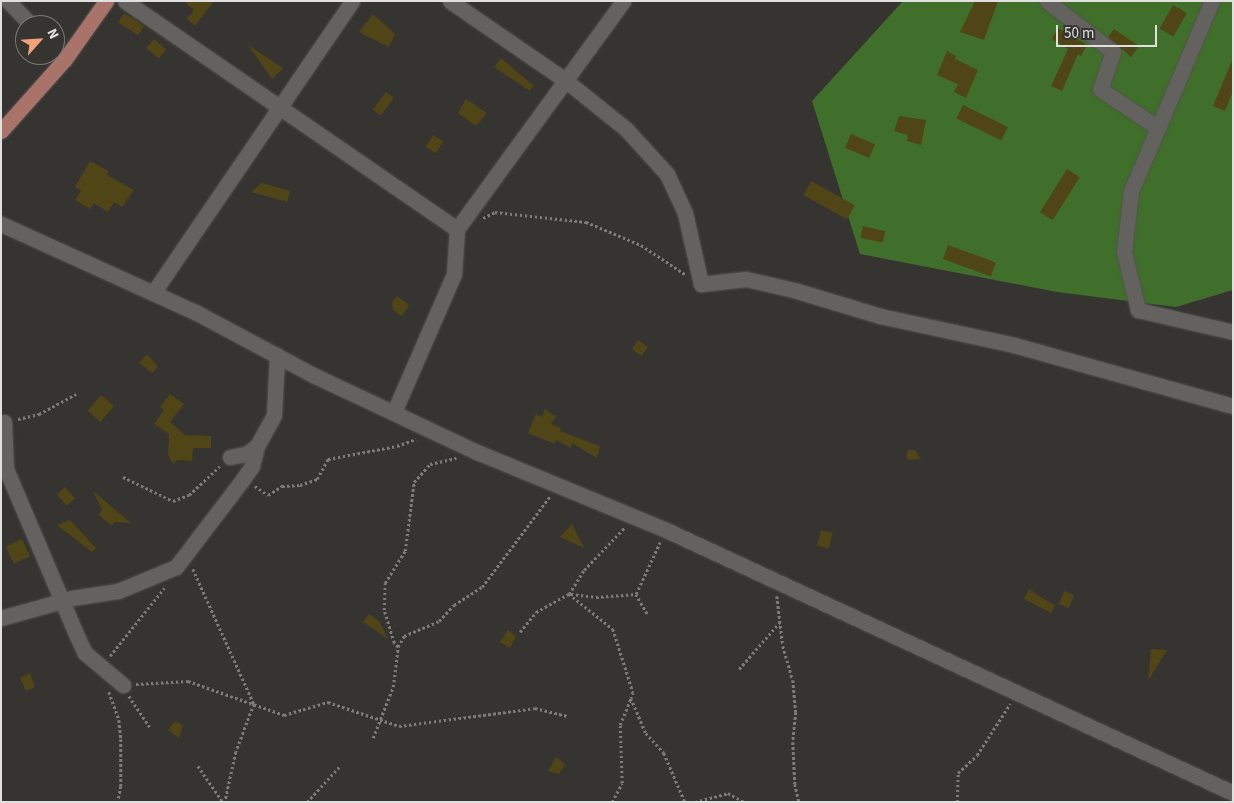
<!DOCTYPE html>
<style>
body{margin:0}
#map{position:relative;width:1234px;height:803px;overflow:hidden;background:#353431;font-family:"Source Sans 3",sans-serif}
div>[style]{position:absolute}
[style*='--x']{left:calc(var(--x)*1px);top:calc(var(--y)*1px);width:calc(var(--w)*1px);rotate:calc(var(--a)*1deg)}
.forest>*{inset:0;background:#406f2b}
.building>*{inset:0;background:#504516;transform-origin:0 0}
.path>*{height:2.5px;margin-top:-1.25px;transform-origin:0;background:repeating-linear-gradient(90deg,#7d7c7a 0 2.5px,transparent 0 5px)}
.roads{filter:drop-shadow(0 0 1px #535350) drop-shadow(0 0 1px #535350)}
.minor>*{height:15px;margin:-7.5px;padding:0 7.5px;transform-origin:7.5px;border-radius:7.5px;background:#63625f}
.tertiary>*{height:15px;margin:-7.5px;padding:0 7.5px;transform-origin:7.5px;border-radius:7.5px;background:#63625f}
.primary>*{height:15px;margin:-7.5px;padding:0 7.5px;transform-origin:7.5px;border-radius:7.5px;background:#a9736a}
span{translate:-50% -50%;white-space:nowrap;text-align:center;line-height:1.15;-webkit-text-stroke:4.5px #353431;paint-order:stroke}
.frame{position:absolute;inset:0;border:2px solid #e0e0de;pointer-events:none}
.north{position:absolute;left:15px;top:15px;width:50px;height:50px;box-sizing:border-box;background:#353431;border:1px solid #797976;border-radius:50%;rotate:64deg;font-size:14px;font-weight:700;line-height:20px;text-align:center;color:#e0e0de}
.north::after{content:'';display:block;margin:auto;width:18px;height:22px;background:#f0a27a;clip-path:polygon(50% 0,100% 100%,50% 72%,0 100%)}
.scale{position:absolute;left:1056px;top:25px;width:101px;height:22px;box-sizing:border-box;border:2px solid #e0e0de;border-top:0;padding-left:6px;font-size:15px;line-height:18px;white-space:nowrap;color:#e0e0de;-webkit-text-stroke:4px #353431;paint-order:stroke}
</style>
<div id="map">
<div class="forest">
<div style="clip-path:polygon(903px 1px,1233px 1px,1233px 290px,1176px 307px,1057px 292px,860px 254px,812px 101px)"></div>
</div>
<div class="building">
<div style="clip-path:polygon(184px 1px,214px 1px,195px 26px,187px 19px,194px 10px)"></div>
<div style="clip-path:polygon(975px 1px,998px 1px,984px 40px,960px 32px)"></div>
<div style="left:1173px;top:5px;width:16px;height:27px;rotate:30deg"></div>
<div style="left:124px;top:13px;width:24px;height:11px;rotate:33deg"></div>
<div style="clip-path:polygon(373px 14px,395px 34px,389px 47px,359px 32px)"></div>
<div style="clip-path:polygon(1058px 28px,1087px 45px,1081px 56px,1078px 54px,1062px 91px,1051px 86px,1068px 49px,1052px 39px)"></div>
<div style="clip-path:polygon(1114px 29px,1139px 46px,1131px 57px,1108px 37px)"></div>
<div style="left:154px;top:39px;width:16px;height:12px;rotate:40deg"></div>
<div style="clip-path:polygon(248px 45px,283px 68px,272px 79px)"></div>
<div style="clip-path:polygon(947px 51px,956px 56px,955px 59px,978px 70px,966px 98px,954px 92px,958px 84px,937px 75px)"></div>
<div style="clip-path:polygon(501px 58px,534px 86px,530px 91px,494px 67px)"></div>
<div style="clip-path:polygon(1233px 58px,1233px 91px,1225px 111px,1213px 106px)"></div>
<div style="left:386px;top:92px;width:10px;height:22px;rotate:37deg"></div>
<div style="clip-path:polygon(466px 99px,487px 113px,476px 126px,458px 113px)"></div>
<div style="left:963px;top:105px;width:50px;height:15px;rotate:26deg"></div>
<div style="clip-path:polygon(899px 116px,926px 120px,921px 145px,907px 141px,908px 135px,894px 131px)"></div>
<div style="left:851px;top:134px;width:26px;height:15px;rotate:23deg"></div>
<div style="left:433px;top:135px;width:12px;height:14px;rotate:31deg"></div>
<div style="clip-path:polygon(90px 161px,109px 171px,107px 175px,134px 190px,122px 207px,114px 202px,108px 212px,94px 203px,90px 209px,75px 200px,81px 191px,75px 187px)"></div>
<div style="left:1067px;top:169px;width:15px;height:51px;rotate:32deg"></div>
<div style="left:811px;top:181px;width:50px;height:16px;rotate:29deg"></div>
<div style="clip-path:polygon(262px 183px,290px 191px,287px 202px,251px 192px)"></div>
<div style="left:863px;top:226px;width:23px;height:12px;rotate:13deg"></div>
<div style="left:948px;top:245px;width:51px;height:15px;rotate:20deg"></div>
<div style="clip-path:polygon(397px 296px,409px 305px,402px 316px,393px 310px,392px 302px)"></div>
<div style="left:638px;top:340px;width:12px;height:11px;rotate:35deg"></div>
<div style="clip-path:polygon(147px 354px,158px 367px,152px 373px,139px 363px)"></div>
<div style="clip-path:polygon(170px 394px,184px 404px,170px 422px,185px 435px,211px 436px,211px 448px,193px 448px,192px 461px,178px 460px,173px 464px,168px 455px,169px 434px,154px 424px,164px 410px,160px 407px)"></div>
<div style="left:101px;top:395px;width:17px;height:21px;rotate:40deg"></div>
<div style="clip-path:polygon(545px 409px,556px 417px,551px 424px,561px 428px,560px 431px,600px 446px,597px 458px,572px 443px,571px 448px,556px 440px,555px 444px,528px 433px,536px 414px,542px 417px)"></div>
<div style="clip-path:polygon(908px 450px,915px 450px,921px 459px,909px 460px,906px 457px)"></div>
<div style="left:65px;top:487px;width:15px;height:11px;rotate:48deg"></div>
<div style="clip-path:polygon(93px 491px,131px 523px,114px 522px,112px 526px,99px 515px,102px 510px)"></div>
<div style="clip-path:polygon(70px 520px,96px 548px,92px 552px,57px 525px)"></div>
<div style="clip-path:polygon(572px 524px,584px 548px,560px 537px)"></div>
<div style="left:821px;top:530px;width:12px;height:16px;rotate:14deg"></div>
<div style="left:22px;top:539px;width:19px;height:18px;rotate:65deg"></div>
<div style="clip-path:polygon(1029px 589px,1055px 606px,1051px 613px,1024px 599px)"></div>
<div style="left:1064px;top:591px;width:11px;height:14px;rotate:22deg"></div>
<div style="clip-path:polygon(369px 614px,379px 621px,388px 639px,363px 622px)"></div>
<div style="clip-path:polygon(508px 630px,516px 636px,510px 648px,500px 642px)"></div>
<div style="clip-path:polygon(1151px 649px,1167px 650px,1148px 681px)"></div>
<div style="clip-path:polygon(30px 673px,35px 687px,26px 691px,20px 678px)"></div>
<div style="clip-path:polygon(175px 721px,183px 726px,179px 738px,168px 730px)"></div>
<div style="clip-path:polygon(556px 757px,565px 764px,559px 774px,548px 771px)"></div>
</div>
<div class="path">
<div style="--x:483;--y:218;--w:13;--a:-27"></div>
<div style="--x:495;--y:212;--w:92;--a:6.3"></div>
<div style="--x:586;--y:222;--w:60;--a:22.7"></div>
<div style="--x:641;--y:245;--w:53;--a:33.4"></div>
<div style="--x:18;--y:419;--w:22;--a:-13"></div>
<div style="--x:39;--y:414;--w:42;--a:-28.4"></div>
<div style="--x:123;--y:477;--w:55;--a:25.6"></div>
<div style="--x:173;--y:501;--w:17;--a:-21"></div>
<div style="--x:189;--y:495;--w:42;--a:-43.1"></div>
<div style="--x:255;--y:486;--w:16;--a:35"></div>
<div style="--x:268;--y:495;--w:17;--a:-33"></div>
<div style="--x:282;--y:486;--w:18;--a:-3"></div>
<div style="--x:300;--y:485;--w:18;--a:-19"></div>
<div style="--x:317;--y:479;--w:23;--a:-61"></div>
<div style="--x:328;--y:459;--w:70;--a:-10.7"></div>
<div style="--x:397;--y:446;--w:20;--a:-20"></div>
<div style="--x:193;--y:569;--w:148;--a:65.7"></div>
<div style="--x:254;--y:704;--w:51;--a:110.6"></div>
<div style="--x:236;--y:752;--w:51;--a:102.4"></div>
<div style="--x:569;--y:594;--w:56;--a:38.5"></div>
<div style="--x:613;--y:629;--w:66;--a:72.4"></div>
<div style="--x:633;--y:692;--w:6;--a:108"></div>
<div style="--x:631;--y:698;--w:38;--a:67"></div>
<div style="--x:646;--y:733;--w:27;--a:48"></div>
<div style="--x:664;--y:753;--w:53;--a:66.8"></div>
<div style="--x:571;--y:594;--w:25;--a:7"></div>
<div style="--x:596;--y:597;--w:40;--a:-4.3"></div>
<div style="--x:636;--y:594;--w:57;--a:-65.2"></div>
<div style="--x:636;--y:594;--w:24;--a:60"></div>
<div style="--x:777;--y:596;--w:50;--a:83.2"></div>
<div style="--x:783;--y:646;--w:35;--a:74"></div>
<div style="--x:793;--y:680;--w:32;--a:85"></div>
<div style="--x:796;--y:712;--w:30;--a:96"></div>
<div style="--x:793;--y:742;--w:42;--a:87.3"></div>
<div style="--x:795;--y:784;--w:18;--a:77"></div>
<div style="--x:520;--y:632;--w:26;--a:-51"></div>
<div style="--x:536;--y:612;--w:38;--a:-29"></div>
<div style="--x:569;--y:594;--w:28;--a:-58"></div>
<div style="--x:584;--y:570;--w:58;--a:-46.4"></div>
<div style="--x:398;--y:647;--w:6;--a:-135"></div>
<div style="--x:394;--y:643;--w:34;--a:-107"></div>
<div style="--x:384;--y:610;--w:27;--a:-88"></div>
<div style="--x:385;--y:583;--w:38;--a:-58"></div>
<div style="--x:405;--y:551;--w:70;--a:-82.6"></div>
<div style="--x:414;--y:482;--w:24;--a:-48"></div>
<div style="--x:430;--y:464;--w:27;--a:-13"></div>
<div style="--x:110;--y:656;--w:87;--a:-51.5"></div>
<div style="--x:739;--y:669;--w:61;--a:-49"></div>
<div style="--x:136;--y:684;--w:52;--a:-3.3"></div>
<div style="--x:188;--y:681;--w:102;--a:19.5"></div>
<div style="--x:284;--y:715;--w:46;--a:-16.5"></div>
<div style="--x:328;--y:702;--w:75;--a:18.7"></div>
<div style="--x:399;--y:726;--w:137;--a:-7.5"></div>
<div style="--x:535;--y:708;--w:34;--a:14"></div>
<div style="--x:109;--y:692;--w:30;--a:70"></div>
<div style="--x:119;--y:720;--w:19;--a:84"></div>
<div style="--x:121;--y:739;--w:47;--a:90"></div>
<div style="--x:121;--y:786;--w:16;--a:101"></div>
<div style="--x:129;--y:696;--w:37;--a:56"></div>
<div style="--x:373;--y:738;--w:55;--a:-68.6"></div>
<div style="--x:393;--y:687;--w:40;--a:-82.9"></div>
<div style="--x:398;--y:647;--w:13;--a:-61"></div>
<div style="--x:404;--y:636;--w:38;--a:-23"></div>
<div style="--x:439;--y:621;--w:22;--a:-47"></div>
<div style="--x:454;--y:605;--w:33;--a:-33"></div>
<div style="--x:482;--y:587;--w:114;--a:-53.2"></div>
<div style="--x:198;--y:766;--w:44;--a:55.2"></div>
<div style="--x:307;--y:802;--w:49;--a:-47.5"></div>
<div style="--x:612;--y:802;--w:21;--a:-62"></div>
<div style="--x:622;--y:783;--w:58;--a:-92"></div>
<div style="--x:620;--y:725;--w:29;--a:-68"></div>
<div style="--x:695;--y:802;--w:34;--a:-15"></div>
<div style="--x:728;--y:793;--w:18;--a:29"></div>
<div style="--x:957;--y:802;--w:29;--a:-88"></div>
<div style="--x:958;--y:773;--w:26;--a:-43"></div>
<div style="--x:977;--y:755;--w:61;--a:-57.1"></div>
</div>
<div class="roads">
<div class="minor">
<div style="--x:8;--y:1;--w:33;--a:46"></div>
<div style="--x:125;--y:1;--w:403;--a:34.5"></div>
<div style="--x:450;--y:1;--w:140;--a:34.5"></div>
<div style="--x:565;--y:80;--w:78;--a:38.8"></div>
<div style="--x:626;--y:129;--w:61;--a:47.7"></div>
<div style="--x:667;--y:174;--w:43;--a:65.2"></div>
<div style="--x:685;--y:213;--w:73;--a:77.3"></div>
<div style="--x:701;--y:284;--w:45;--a:-6.3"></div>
<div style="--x:746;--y:279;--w:49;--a:12.9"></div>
<div style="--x:794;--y:290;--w:90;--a:16.8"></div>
<div style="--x:880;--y:316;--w:137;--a:12.2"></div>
<div style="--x:1014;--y:345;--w:227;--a:15.6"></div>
<div style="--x:1047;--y:1;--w:83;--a:37.7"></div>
<div style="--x:1113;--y:52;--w:39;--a:109"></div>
<div style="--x:1100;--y:89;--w:70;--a:33.9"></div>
<div style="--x:1158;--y:128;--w:69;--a:113.2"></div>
<div style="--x:1131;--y:191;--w:61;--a:96.5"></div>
<div style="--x:1124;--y:252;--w:60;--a:76.4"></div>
<div style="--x:1138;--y:310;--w:98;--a:13"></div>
<div style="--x:55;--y:50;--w:13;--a:42"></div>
<div style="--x:1158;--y:128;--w:138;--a:-67"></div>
<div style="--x:153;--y:293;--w:353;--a:-55.7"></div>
<div style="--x:394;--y:412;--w:150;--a:-66.5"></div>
<div style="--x:454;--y:274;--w:45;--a:-86.2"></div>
<div style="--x:457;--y:229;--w:282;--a:-53.9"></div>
<div style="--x:4;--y:422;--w:47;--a:87.6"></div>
<div style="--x:6;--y:469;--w:179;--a:67"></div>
<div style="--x:76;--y:634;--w:21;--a:65"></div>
<div style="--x:85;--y:653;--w:50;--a:40.1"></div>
<div style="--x:230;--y:457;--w:16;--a:-11"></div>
<div style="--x:246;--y:454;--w:14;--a:-36"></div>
<div style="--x:257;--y:446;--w:35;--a:-61"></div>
<div style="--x:274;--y:415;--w:60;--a:-87.1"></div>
<div style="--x:1;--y:618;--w:74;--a:-15.7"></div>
<div style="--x:72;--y:598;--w:47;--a:-8.7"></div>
<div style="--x:118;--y:591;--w:63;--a:-22.5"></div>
<div style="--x:176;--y:567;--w:111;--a:-52.7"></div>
<div style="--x:243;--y:479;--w:16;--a:-55"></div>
<div style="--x:252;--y:466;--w:21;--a:-76"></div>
</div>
<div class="tertiary">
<div style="--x:1;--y:224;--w:213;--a:24.4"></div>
<div style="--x:195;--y:312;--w:134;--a:28.1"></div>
<div style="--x:313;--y:375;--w:181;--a:25.2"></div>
<div style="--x:477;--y:452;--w:204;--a:22.4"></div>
<div style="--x:666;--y:530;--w:625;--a:24.88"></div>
</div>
<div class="primary">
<div style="--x:1;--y:131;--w:96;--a:-48.4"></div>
<div style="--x:65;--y:59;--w:71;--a:-54.7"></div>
</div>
</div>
<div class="frame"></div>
<div class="north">N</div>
<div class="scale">50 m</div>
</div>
